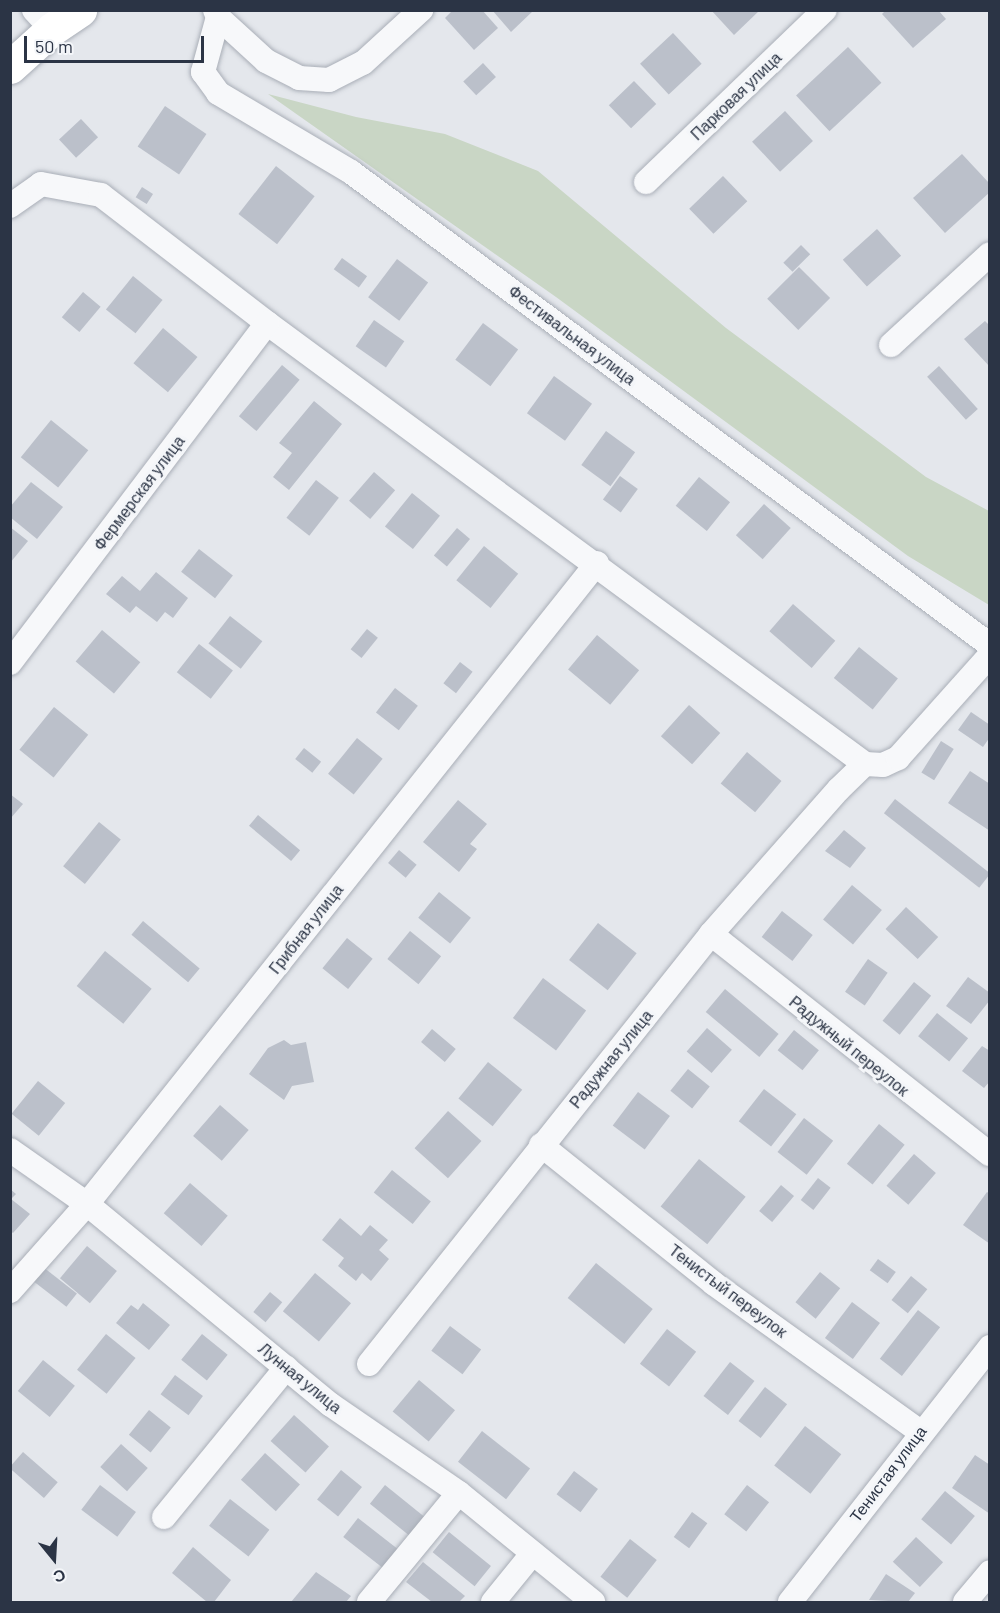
<!DOCTYPE html>
<meta charset="utf-8">
<style>
body{margin:0}
#map{position:relative;width:1000px;height:1613px;overflow:hidden;background:#e4e7ec;font-family:Barlow,sans-serif}
div>[style]{position:absolute}
[style*='--x']{left:calc(var(--x)*1px);top:calc(var(--y)*1px);width:calc(var(--w)*1px);rotate:calc(var(--a)*1deg)}
.green>*{inset:0;background:#c9d6c5}
.building>*{inset:0;background:#bbc0ca;transform-origin:0 0}
.roads{filter:drop-shadow(0 0 2px #a9aeb7) drop-shadow(0 0 2px #a9aeb7)}
.street>*{height:24px;margin:-12px;padding:0 12px;transform-origin:12px;border-radius:12px;background:#f7f8fa}
.secondary>*{height:33px;margin:-16.5px;padding:0 16.5px;transform-origin:16.5px;border-radius:16.5px;background:#fff}
span{translate:-50% -50%;white-space:nowrap;text-align:center;line-height:1.15;-webkit-text-stroke:6px #f4f6f9;paint-order:stroke}
.street-label{font-size:16px;color:#2b3445}
.frame{position:absolute;inset:0;border:12px solid #2b3445;pointer-events:none}
.north{position:absolute;left:24px;top:1529px;width:60px;height:60px;-webkit-text-stroke:4px #f4f6f9;paint-order:stroke;rotate:162deg;font-size:16px;font-weight:700;line-height:24px;text-align:center;color:#2b3445}
.north::after{content:'';display:block;margin:auto;width:21px;height:27px;background:#2b3445;clip-path:polygon(50% 0,100% 100%,50% 72%,0 100%)}
.scale{position:absolute;left:24px;top:36px;width:180px;height:27px;box-sizing:border-box;border:3px solid #2b3445;border-top:0;padding-left:8px;font-size:18px;line-height:21px;white-space:nowrap;color:#2b3445;-webkit-text-stroke:4px #f4f6f9;paint-order:stroke}
</style>
<div id="map">
<div class="green">
<div style="clip-path:polygon(268px 94px,356px 117px,445px 134px,538px 171px,726px 328px,926px 477px,989px 511px,989px 605px,908px 556px,556px 297px)"></div>
</div>
<div class="building">
<div style="clip-path:polygon(453px 10px,482px 10px,498px 28px,474px 50px,445px 18px)"></div>
<div style="clip-path:polygon(492px 10px,534px 10px,511px 32px)"></div>
<div style="clip-path:polygon(711px 10px,760px 10px,734px 35px)"></div>
<div style="clip-path:polygon(886px 10px,938px 10px,946px 19px,913px 48px,882px 14px)"></div>
<div style="left:673px;top:33px;width:42px;height:45px;rotate:47deg"></div>
<div style="left:848px;top:47px;width:49px;height:71px;rotate:47deg"></div>
<div style="left:483px;top:63px;width:19px;height:27px;rotate:47deg"></div>
<div style="left:634px;top:81px;width:32px;height:35px;rotate:46deg"></div>
<div style="left:165px;top:106px;width:50px;height:49px;rotate:34deg"></div>
<div style="left:785px;top:111px;width:41px;height:45px;rotate:47deg"></div>
<div style="left:81px;top:119px;width:25px;height:30px;rotate:47deg"></div>
<div style="clip-path:polygon(962px 154px,990px 184px,990px 192px,945px 233px,913px 198px)"></div>
<div style="left:276px;top:166px;width:49px;height:61px;rotate:38deg"></div>
<div style="left:723px;top:176px;width:35px;height:47px;rotate:46deg"></div>
<div style="left:142px;top:187px;width:13px;height:12px;rotate:32deg"></div>
<div style="left:877px;top:229px;width:36px;height:46px;rotate:48deg"></div>
<div style="left:801px;top:245px;width:13px;height:25px;rotate:45deg"></div>
<div style="left:342px;top:258px;width:31px;height:14px;rotate:36deg"></div>
<div style="left:397px;top:259px;width:39px;height:48px;rotate:37deg"></div>
<div style="left:799px;top:267px;width:44px;height:45px;rotate:45deg"></div>
<div style="left:133px;top:276px;width:38px;height:43px;rotate:39deg"></div>
<div style="left:83px;top:292px;width:23px;height:33px;rotate:40deg"></div>
<div style="left:374px;top:320px;width:37px;height:32px;rotate:35deg"></div>
<div style="clip-path:polygon(985px 321px,990px 326px,990px 367px,964px 339px)"></div>
<div style="left:483px;top:323px;width:44px;height:46px;rotate:37deg"></div>
<div style="left:163px;top:328px;width:45px;height:46px;rotate:40deg"></div>
<div style="left:282px;top:365px;width:23px;height:67px;rotate:40deg"></div>
<div style="left:939px;top:366px;width:58px;height:16px;rotate:48deg"></div>
<div style="left:554px;top:376px;width:47px;height:46px;rotate:36deg"></div>
<div style="clip-path:polygon(314px 401px,342px 424px,289px 490px,273px 477px,292px 453px,279px 443px)"></div>
<div style="left:51px;top:420px;width:48px;height:48px;rotate:39deg"></div>
<div style="left:606px;top:431px;width:36px;height:42px;rotate:36deg"></div>
<div style="left:374px;top:472px;width:28px;height:38px;rotate:41deg"></div>
<div style="left:620px;top:476px;width:22px;height:29px;rotate:36deg"></div>
<div style="left:699px;top:477px;width:40px;height:37px;rotate:39deg"></div>
<div style="left:316px;top:480px;width:29px;height:48px;rotate:38deg"></div>
<div style="clip-path:polygon(31px 482px,63px 507px,37px 539px,10px 517px,10px 507px)"></div>
<div style="left:412px;top:493px;width:36px;height:43px;rotate:39deg"></div>
<div style="left:764px;top:504px;width:36px;height:42px;rotate:42deg"></div>
<div style="clip-path:polygon(10px 527px,28px 541px,10px 563px)"></div>
<div style="left:457px;top:528px;width:17px;height:36px;rotate:40deg"></div>
<div style="left:484px;top:546px;width:44px;height:44px;rotate:39deg"></div>
<div style="left:199px;top:549px;width:43px;height:29px;rotate:38deg"></div>
<div style="clip-path:polygon(156px 572px,188px 598px,173px 618px,165px 612px,157px 622px,136px 606px,130px 613px,106px 594px,122px 576px,140px 591px)"></div>
<div style="left:793px;top:604px;width:56px;height:36px;rotate:41deg"></div>
<div style="left:230px;top:616px;width:41px;height:35px;rotate:38deg"></div>
<div style="left:367px;top:629px;width:14px;height:26px;rotate:39deg"></div>
<div style="left:102px;top:630px;width:50px;height:41px;rotate:40deg"></div>
<div style="left:597px;top:635px;width:55px;height:45px;rotate:40deg"></div>
<div style="left:199px;top:644px;width:43px;height:36px;rotate:38deg"></div>
<div style="left:859px;top:647px;width:50px;height:40px;rotate:39deg"></div>
<div style="left:460px;top:662px;width:16px;height:27px;rotate:38deg"></div>
<div style="left:395px;top:688px;width:29px;height:31px;rotate:38deg"></div>
<div style="left:689px;top:705px;width:42px;height:42px;rotate:42deg"></div>
<div style="left:54px;top:707px;width:44px;height:55px;rotate:39deg"></div>
<div style="clip-path:polygon(971px 712px,990px 725px,990px 737px,983px 747px,958px 730px)"></div>
<div style="left:357px;top:738px;width:33px;height:46px;rotate:39deg"></div>
<div style="left:941px;top:741px;width:15px;height:37px;rotate:32deg"></div>
<div style="left:304px;top:748px;width:22px;height:14px;rotate:39deg"></div>
<div style="left:747px;top:752px;width:45px;height:41px;rotate:40deg"></div>
<div style="clip-path:polygon(970px 771px,990px 784px,990px 831px,948px 803px)"></div>
<div style="clip-path:polygon(10px 794px,23px 804px,10px 819px)"></div>
<div style="left:895px;top:799px;width:121px;height:18px;rotate:38deg"></div>
<div style="clip-path:polygon(458px 800px,487px 824px,470px 844px,477px 849px,459px 872px,423px 842px)"></div>
<div style="left:258px;top:815px;width:55px;height:14px;rotate:40deg"></div>
<div style="left:99px;top:822px;width:28px;height:57px;rotate:39deg"></div>
<div style="clip-path:polygon(844px 830px,866px 848px,850px 868px,825px 851px)"></div>
<div style="left:399px;top:850px;width:23px;height:17px;rotate:40deg"></div>
<div style="left:852px;top:885px;width:39px;height:45px;rotate:40deg"></div>
<div style="left:439px;top:892px;width:41px;height:33px;rotate:39deg"></div>
<div style="left:906px;top:907px;width:44px;height:30px;rotate:43deg"></div>
<div style="left:782px;top:911px;width:39px;height:33px;rotate:38deg"></div>
<div style="left:143px;top:921px;width:74px;height:18px;rotate:40deg"></div>
<div style="left:598px;top:923px;width:49px;height:47px;rotate:38deg"></div>
<div style="left:410px;top:931px;width:40px;height:36px;rotate:39deg"></div>
<div style="left:347px;top:938px;width:33px;height:39px;rotate:39deg"></div>
<div style="left:105px;top:951px;width:60px;height:45px;rotate:39deg"></div>
<div style="left:868px;top:959px;width:24px;height:40px;rotate:35deg"></div>
<div style="clip-path:polygon(968px 977px,990px 993px,990px 1000px,971px 1024px,946px 1006px)"></div>
<div style="left:543px;top:978px;width:54px;height:50px;rotate:37deg"></div>
<div style="left:914px;top:982px;width:22px;height:50px;rotate:39deg"></div>
<div style="left:725px;top:989px;width:70px;height:30px;rotate:40deg"></div>
<div style="left:937px;top:1013px;width:40px;height:30px;rotate:39deg"></div>
<div style="left:707px;top:1028px;width:33px;height:31px;rotate:41deg"></div>
<div style="left:432px;top:1029px;width:31px;height:17px;rotate:40deg"></div>
<div style="left:794px;top:1030px;width:32px;height:26px;rotate:39deg"></div>
<div style="clip-path:polygon(284px 1040px,291px 1045px,306px 1042px,314px 1082px,292px 1086px,284px 1100px,249px 1074px,268px 1048px)"></div>
<div style="clip-path:polygon(982px 1046px,990px 1051px,990px 1081px,984px 1088px,962px 1071px)"></div>
<div style="left:488px;top:1062px;width:44px;height:47px;rotate:39deg"></div>
<div style="left:688px;top:1069px;width:28px;height:28px;rotate:39deg"></div>
<div style="left:38px;top:1081px;width:35px;height:42px;rotate:39deg"></div>
<div style="left:764px;top:1089px;width:41px;height:41px;rotate:38deg"></div>
<div style="left:638px;top:1092px;width:40px;height:42px;rotate:37deg"></div>
<div style="left:220px;top:1105px;width:38px;height:41px;rotate:41deg"></div>
<div style="left:448px;top:1111px;width:45px;height:50px;rotate:42deg"></div>
<div style="left:804px;top:1118px;width:37px;height:43px;rotate:38deg"></div>
<div style="left:879px;top:1124px;width:33px;height:51px;rotate:39deg"></div>
<div style="left:914px;top:1154px;width:29px;height:42px;rotate:41deg"></div>
<div style="left:699px;top:1159px;width:60px;height:61px;rotate:39deg"></div>
<div style="left:392px;top:1170px;width:50px;height:29px;rotate:39deg"></div>
<div style="left:818px;top:1178px;width:16px;height:28px;rotate:38deg"></div>
<div style="left:190px;top:1183px;width:50px;height:40px;rotate:41deg"></div>
<div style="left:781px;top:1185px;width:17px;height:34px;rotate:40deg"></div>
<div style="clip-path:polygon(10px 1189px,16px 1194px,11px 1199px,30px 1214px,13px 1233px,10px 1231px)"></div>
<div style="clip-path:polygon(987px 1192px,990px 1194px,990px 1244px,963px 1225px)"></div>
<div style="clip-path:polygon(340px 1218px,361px 1236px,370px 1225px,388px 1240px,379px 1250px,389px 1259px,371px 1281px,362px 1273px,356px 1281px,338px 1266px,344px 1258px,322px 1240px)"></div>
<div style="left:87px;top:1246px;width:39px;height:42px;rotate:40deg"></div>
<div style="left:878px;top:1259px;width:22px;height:14px;rotate:36deg"></div>
<div style="left:596px;top:1263px;width:73px;height:45px;rotate:39deg"></div>
<div style="left:43px;top:1267px;width:43px;height:17px;rotate:38deg"></div>
<div style="left:820px;top:1272px;width:26px;height:39px;rotate:39deg"></div>
<div style="left:315px;top:1273px;width:47px;height:50px;rotate:40deg"></div>
<div style="left:911px;top:1276px;width:21px;height:31px;rotate:39deg"></div>
<div style="left:270px;top:1292px;width:16px;height:26px;rotate:40deg"></div>
<div style="left:852px;top:1302px;width:35px;height:45px;rotate:37deg"></div>
<div style="clip-path:polygon(143px 1303px,170px 1325px,149px 1350px,116px 1323px,131px 1305px,138px 1310px)"></div>
<div style="left:918px;top:1310px;width:28px;height:62px;rotate:38deg"></div>
<div style="left:450px;top:1326px;width:39px;height:31px;rotate:37deg"></div>
<div style="left:667px;top:1329px;width:37px;height:44px;rotate:38deg"></div>
<div style="left:106px;top:1334px;width:38px;height:46px;rotate:39deg"></div>
<div style="left:202px;top:1334px;width:33px;height:33px;rotate:39deg"></div>
<div style="left:43px;top:1360px;width:41px;height:40px;rotate:39deg"></div>
<div style="left:730px;top:1362px;width:31px;height:43px;rotate:38deg"></div>
<div style="left:175px;top:1375px;width:35px;height:24px;rotate:37deg"></div>
<div style="left:419px;top:1380px;width:47px;height:41px;rotate:40deg"></div>
<div style="left:765px;top:1387px;width:28px;height:43px;rotate:38deg"></div>
<div style="left:149px;top:1410px;width:28px;height:32px;rotate:39deg"></div>
<div style="left:294px;top:1415px;width:47px;height:35px;rotate:42deg"></div>
<div style="left:805px;top:1426px;width:46px;height:50px;rotate:38deg"></div>
<div style="left:482px;top:1431px;width:61px;height:39px;rotate:38deg"></div>
<div style="left:121px;top:1444px;width:36px;height:31px;rotate:42deg"></div>
<div style="left:23px;top:1452px;width:46px;height:21px;rotate:41deg"></div>
<div style="left:265px;top:1453px;width:47px;height:36px;rotate:42deg"></div>
<div style="clip-path:polygon(975px 1455px,990px 1465px,990px 1514px,952px 1488px)"></div>
<div style="left:341px;top:1470px;width:27px;height:38px;rotate:39deg"></div>
<div style="left:574px;top:1471px;width:30px;height:29px;rotate:37deg"></div>
<div style="left:100px;top:1485px;width:45px;height:31px;rotate:37deg"></div>
<div style="left:385px;top:1485px;width:51px;height:24px;rotate:39deg"></div>
<div style="left:747px;top:1485px;width:28px;height:37px;rotate:38deg"></div>
<div style="left:945px;top:1491px;width:39px;height:37px;rotate:40deg"></div>
<div style="left:230px;top:1499px;width:50px;height:34px;rotate:38deg"></div>
<div style="left:692px;top:1512px;width:19px;height:31px;rotate:36deg"></div>
<div style="left:358px;top:1518px;width:52px;height:24px;rotate:38deg"></div>
<div style="left:449px;top:1532px;width:54px;height:26px;rotate:39deg"></div>
<div style="left:916px;top:1537px;width:37px;height:34px;rotate:43deg"></div>
<div style="left:630px;top:1539px;width:34px;height:48px;rotate:38deg"></div>
<div style="clip-path:polygon(193px 1547px,231px 1580px,214px 1602px,207px 1602px,172px 1573px)"></div>
<div style="clip-path:polygon(423px 1562px,465px 1596px,459px 1602px,432px 1602px,406px 1582px)"></div>
<div style="clip-path:polygon(316px 1572px,351px 1596px,346px 1602px,291px 1602px)"></div>
<div style="clip-path:polygon(886px 1574px,915px 1593px,908px 1602px,869px 1600px)"></div>
</div>
<div class="roads">
<div class="street">
<div style="--x:34;--y:10;--w:26;--a:47"></div>
<div style="--x:215;--y:10;--w:8;--a:67"></div>
<div style="--x:218;--y:17;--w:57;--a:105.3"></div>
<div style="--x:203;--y:72;--w:26;--a:54"></div>
<div style="--x:218;--y:93;--w:155;--a:30.7"></div>
<div style="--x:351;--y:172;--w:795;--a:36.51"></div>
<div style="--x:218;--y:17;--w:65;--a:42.5"></div>
<div style="--x:266;--y:61;--w:37;--a:27"></div>
<div style="--x:299;--y:78;--w:30;--a:4"></div>
<div style="--x:329;--y:80;--w:38;--a:-27"></div>
<div style="--x:363;--y:63;--w:79;--a:-42.4"></div>
<div style="--x:646;--y:182;--w:248;--a:-43.9"></div>
<div style="--x:10;--y:206;--w:38;--a:-35"></div>
<div style="--x:41;--y:184;--w:61;--a:10.4"></div>
<div style="--x:101;--y:195;--w:210;--a:37.6"></div>
<div style="--x:267;--y:323;--w:743;--a:36.41"></div>
<div style="--x:891;--y:345;--w:134;--a:-42.6"></div>
<div style="--x:10;--y:663;--w:426;--a:-52.9"></div>
<div style="--x:865;--y:764;--w:18;--a:3"></div>
<div style="--x:883;--y:765;--w:17;--a:-25"></div>
<div style="--x:898;--y:758;--w:138;--a:-48.2"></div>
<div style="--x:711;--y:934;--w:355;--a:38.3"></div>
<div style="--x:541;--y:1145;--w:221;--a:38.7"></div>
<div style="--x:713;--y:1283;--w:255;--a:35.7"></div>
<div style="--x:10;--y:1150;--w:94;--a:35"></div>
<div style="--x:87;--y:1204;--w:316;--a:39.5"></div>
<div style="--x:331;--y:1405;--w:155;--a:34.5"></div>
<div style="--x:459;--y:1493;--w:173;--a:39.1"></div>
<div style="--x:10;--y:1291;--w:116;--a:-48.5"></div>
<div style="--x:87;--y:1204;--w:819;--a:-51.49"></div>
<div style="--x:369;--y:1364;--w:549;--a:-51.5"></div>
<div style="--x:711;--y:934;--w:193;--a:-48.6"></div>
<div style="--x:839;--y:789;--w:36;--a:-44"></div>
<div style="--x:164;--y:1517;--w:193;--a:-50.7"></div>
<div style="--x:369;--y:1602;--w:141;--a:-50.5"></div>
<div style="--x:493;--y:1602;--w:63;--a:-50.8"></div>
<div style="--x:790;--y:1602;--w:324;--a:-51.9"></div>
<div style="--x:965;--y:1602;--w:39;--a:-50"></div>
</div>
<div class="secondary">
<div style="--x:10;--y:67;--w:57;--a:-42.1"></div>
<div style="--x:52;--y:29;--w:34;--a:-34"></div>
</div>
</div>
<div class="street-label">
<span style="left:736px;top:96px;rotate:-44deg">Парковая улица</span>
<span style="left:572px;top:335px;rotate:37deg">Фестивальная улица</span>
<span style="left:139px;top:493px;rotate:-53deg">Фермерская улица</span>
<span style="left:306px;top:929px;rotate:-52deg">Грибная улица</span>
<span style="left:849px;top:1046px;rotate:39deg">Радужный переулок</span>
<span style="left:611px;top:1059px;rotate:-51deg">Радужная улица</span>
<span style="left:728px;top:1291px;rotate:37deg">Тенистый переулок</span>
<span style="left:300px;top:1378px;rotate:39deg">Лунная улица</span>
<span style="left:888px;top:1474px;rotate:-53deg">Тенистая улица</span>
</div>
<div class="frame"></div>
<div class="north">С</div>
<div class="scale">50 m</div>
</div>
